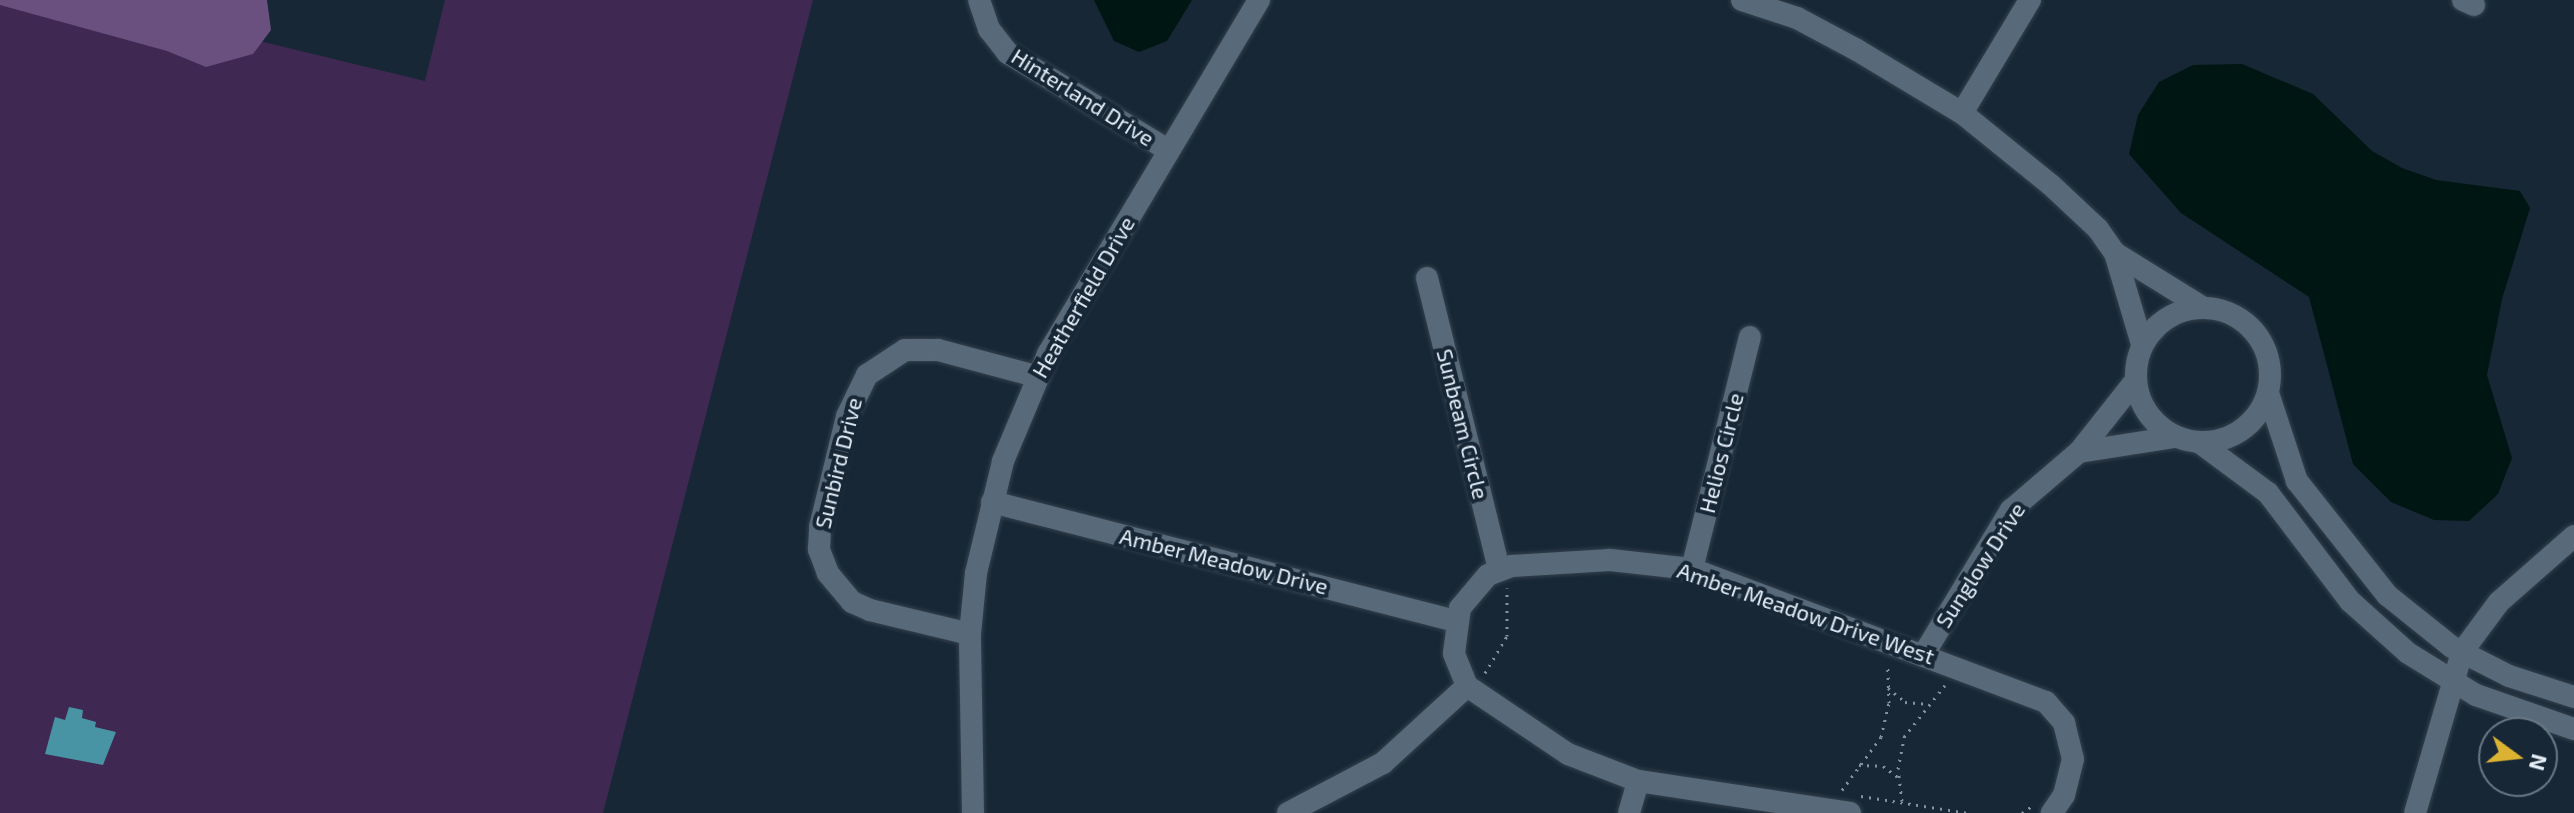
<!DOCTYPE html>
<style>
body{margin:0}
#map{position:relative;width:2574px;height:813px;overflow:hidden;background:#172735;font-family:"Exo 2",sans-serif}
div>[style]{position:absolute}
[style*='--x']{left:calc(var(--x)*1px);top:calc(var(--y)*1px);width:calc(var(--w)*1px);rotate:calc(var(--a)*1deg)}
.green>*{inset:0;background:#3f2952}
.forest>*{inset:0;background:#69507f}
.water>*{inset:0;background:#001612}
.building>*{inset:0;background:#4894a4}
.path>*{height:3px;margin-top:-1.5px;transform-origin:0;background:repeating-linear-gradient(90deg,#85929e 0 2px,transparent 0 8px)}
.roads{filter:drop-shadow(0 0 2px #35414d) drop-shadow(0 0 2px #35414d)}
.street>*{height:22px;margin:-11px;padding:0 11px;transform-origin:11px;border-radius:11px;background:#586a7a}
.street>.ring{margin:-11px;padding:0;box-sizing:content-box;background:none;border:22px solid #586a7a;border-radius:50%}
span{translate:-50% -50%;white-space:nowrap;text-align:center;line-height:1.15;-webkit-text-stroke:8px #172735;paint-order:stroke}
.street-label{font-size:22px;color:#e5eff9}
.north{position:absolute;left:2478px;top:717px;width:80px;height:80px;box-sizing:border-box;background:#172735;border:2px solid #697783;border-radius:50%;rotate:105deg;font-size:22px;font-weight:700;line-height:32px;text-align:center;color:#e5eff9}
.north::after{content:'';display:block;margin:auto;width:28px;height:36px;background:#dcb233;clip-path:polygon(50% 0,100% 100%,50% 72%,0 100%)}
</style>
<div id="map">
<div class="green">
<div style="clip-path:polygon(0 0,89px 0,425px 81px,445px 0,813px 0,603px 813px,0 813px)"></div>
</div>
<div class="forest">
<div style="clip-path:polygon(0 0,267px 0,271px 30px,253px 54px,206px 67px,167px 51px,0 5px)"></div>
</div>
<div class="water">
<div style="clip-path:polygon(1094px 0,1192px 0,1167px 41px,1139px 52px,1114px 41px)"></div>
<div style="clip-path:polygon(2242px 64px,2313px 94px,2372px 151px,2402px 168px,2436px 180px,2520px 191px,2530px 208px,2502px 299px,2487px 375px,2512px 458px,2498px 494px,2469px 521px,2434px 520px,2391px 502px,2353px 464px,2309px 297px,2181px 213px,2129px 154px,2138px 115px,2159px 82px,2193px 65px)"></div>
</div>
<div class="building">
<div style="clip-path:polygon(69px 707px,83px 710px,82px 718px,96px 722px,95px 727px,116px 732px,103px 765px,45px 754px,55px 717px,65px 720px)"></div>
</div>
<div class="path">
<div style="--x:1485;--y:673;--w:43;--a:-59.3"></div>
<div style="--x:1507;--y:636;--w:48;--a:-90"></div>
<div style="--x:1888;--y:688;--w:22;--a:39"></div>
<div style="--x:1905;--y:702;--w:21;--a:5"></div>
<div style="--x:1859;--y:765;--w:24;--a:2"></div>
<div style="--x:1883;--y:766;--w:20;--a:37"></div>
<div style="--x:1842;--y:790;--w:66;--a:-53.7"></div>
<div style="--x:1881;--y:737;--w:35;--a:-77"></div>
<div style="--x:1889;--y:703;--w:38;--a:-92"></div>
<div style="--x:1861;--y:796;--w:108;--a:9"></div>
<div style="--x:1902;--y:801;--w:32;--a:-97"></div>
<div style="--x:1898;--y:769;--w:33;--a:-79"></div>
<div style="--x:1904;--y:737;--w:66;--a:-51.7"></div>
<div style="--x:2022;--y:813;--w:12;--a:-35"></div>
</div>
<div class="roads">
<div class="street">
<div style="--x:979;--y:0;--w:31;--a:71"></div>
<div style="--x:989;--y:29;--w:31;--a:52"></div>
<div style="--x:1008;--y:53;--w:187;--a:31.2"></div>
<div style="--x:1742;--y:0;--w:58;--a:18.1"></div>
<div style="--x:1797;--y:18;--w:68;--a:28.1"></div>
<div style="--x:1857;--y:50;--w:122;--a:31"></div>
<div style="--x:1962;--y:113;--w:114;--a:39"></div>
<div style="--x:2051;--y:185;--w:64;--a:43.1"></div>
<div style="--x:2098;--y:229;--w:29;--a:55"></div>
<div style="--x:2115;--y:253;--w:95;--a:73.5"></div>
<div style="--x:2463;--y:0;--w:12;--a:24"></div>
<div style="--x:1962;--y:113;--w:132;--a:-59"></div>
<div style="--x:2115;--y:253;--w:102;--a:31.8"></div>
<div style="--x:1427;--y:278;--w:300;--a:76.1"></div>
<div class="ring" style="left:2136px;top:308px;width:112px;height:112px"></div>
<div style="--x:2268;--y:393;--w:93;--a:71.8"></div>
<div style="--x:2297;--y:481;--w:145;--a:51.7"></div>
<div style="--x:2387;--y:595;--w:83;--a:38.7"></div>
<div style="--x:2452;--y:647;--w:64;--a:27"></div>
<div style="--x:2509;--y:676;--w:68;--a:17.9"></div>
<div style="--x:2199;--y:442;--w:86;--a:36.5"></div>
<div style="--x:2268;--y:493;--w:136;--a:52.8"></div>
<div style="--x:2350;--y:601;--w:78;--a:41.9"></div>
<div style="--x:2408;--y:653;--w:80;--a:31.7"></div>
<div style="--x:2476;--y:695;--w:104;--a:19.1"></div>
<div style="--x:2079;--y:452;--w:97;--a:-8.9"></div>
<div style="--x:992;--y:502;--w:478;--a:14.4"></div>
<div style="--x:1692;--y:569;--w:239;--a:-76"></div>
<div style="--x:970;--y:634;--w:103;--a:-166.5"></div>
<div style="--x:870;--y:610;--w:20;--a:-156"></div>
<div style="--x:852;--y:602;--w:38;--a:-130"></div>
<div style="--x:828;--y:573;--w:26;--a:-111"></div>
<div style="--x:819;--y:549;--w:22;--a:-87"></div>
<div style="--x:820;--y:527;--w:114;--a:-76.3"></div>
<div style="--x:847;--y:416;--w:46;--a:-64"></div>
<div style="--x:867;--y:375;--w:45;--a:-33.3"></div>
<div style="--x:905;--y:350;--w:33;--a:0"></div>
<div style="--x:938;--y:350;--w:100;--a:15"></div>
<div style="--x:1924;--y:654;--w:168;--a:-58.9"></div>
<div style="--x:2011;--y:510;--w:89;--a:-40.5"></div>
<div style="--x:2079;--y:452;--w:92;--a:-51.6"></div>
<div style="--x:973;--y:813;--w:179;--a:-91"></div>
<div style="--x:970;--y:634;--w:61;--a:-84.4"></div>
<div style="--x:976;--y:573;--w:115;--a:-76.4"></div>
<div style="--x:1003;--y:461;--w:116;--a:-67.2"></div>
<div style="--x:1048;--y:354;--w:412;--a:-59.2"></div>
<div style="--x:1288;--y:813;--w:107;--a:-27.8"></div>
<div style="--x:1383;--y:763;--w:114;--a:-42.5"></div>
<div style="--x:1629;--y:813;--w:33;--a:-74"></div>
<div style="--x:1850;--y:813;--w:214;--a:-171.4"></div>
<div style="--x:1638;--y:781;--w:75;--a:-158.9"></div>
<div style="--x:1568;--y:754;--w:122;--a:-146"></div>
<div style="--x:1467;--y:686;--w:35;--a:-112"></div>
<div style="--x:1454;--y:653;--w:45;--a:-82.4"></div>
<div style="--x:1460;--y:608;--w:43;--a:-49.7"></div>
<div style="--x:1488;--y:575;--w:26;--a:-21"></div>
<div style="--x:1512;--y:566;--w:98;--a:-3.5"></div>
<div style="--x:1610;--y:560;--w:82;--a:6.3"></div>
<div style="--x:1692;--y:569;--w:378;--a:20.6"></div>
<div style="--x:2046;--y:702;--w:28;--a:49"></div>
<div style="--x:2064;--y:723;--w:37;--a:76"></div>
<div style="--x:2073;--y:759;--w:37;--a:104"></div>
<div style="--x:2064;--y:795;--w:22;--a:124"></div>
<div style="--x:2415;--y:813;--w:168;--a:-73.7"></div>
<div style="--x:2462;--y:652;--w:62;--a:-53.5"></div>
<div style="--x:2499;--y:602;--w:100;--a:-41.3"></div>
</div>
</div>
<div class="street-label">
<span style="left:1083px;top:97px;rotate:32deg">Hinterland Drive</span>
<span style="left:1083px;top:297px;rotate:-60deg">Heatherfield Drive</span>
<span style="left:1463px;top:424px;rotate:76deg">Sunbeam Circle</span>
<span style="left:1721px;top:453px;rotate:-76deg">Helios Circle</span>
<span style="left:838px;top:463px;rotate:-76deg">Sunbird Drive</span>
<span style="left:1224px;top:561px;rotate:14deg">Amber Meadow Drive</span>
<span style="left:1980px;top:565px;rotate:-57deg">Sunglow Drive</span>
<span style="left:1806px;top:613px;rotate:19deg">Amber Meadow Drive West</span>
</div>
<div class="north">N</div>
</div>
